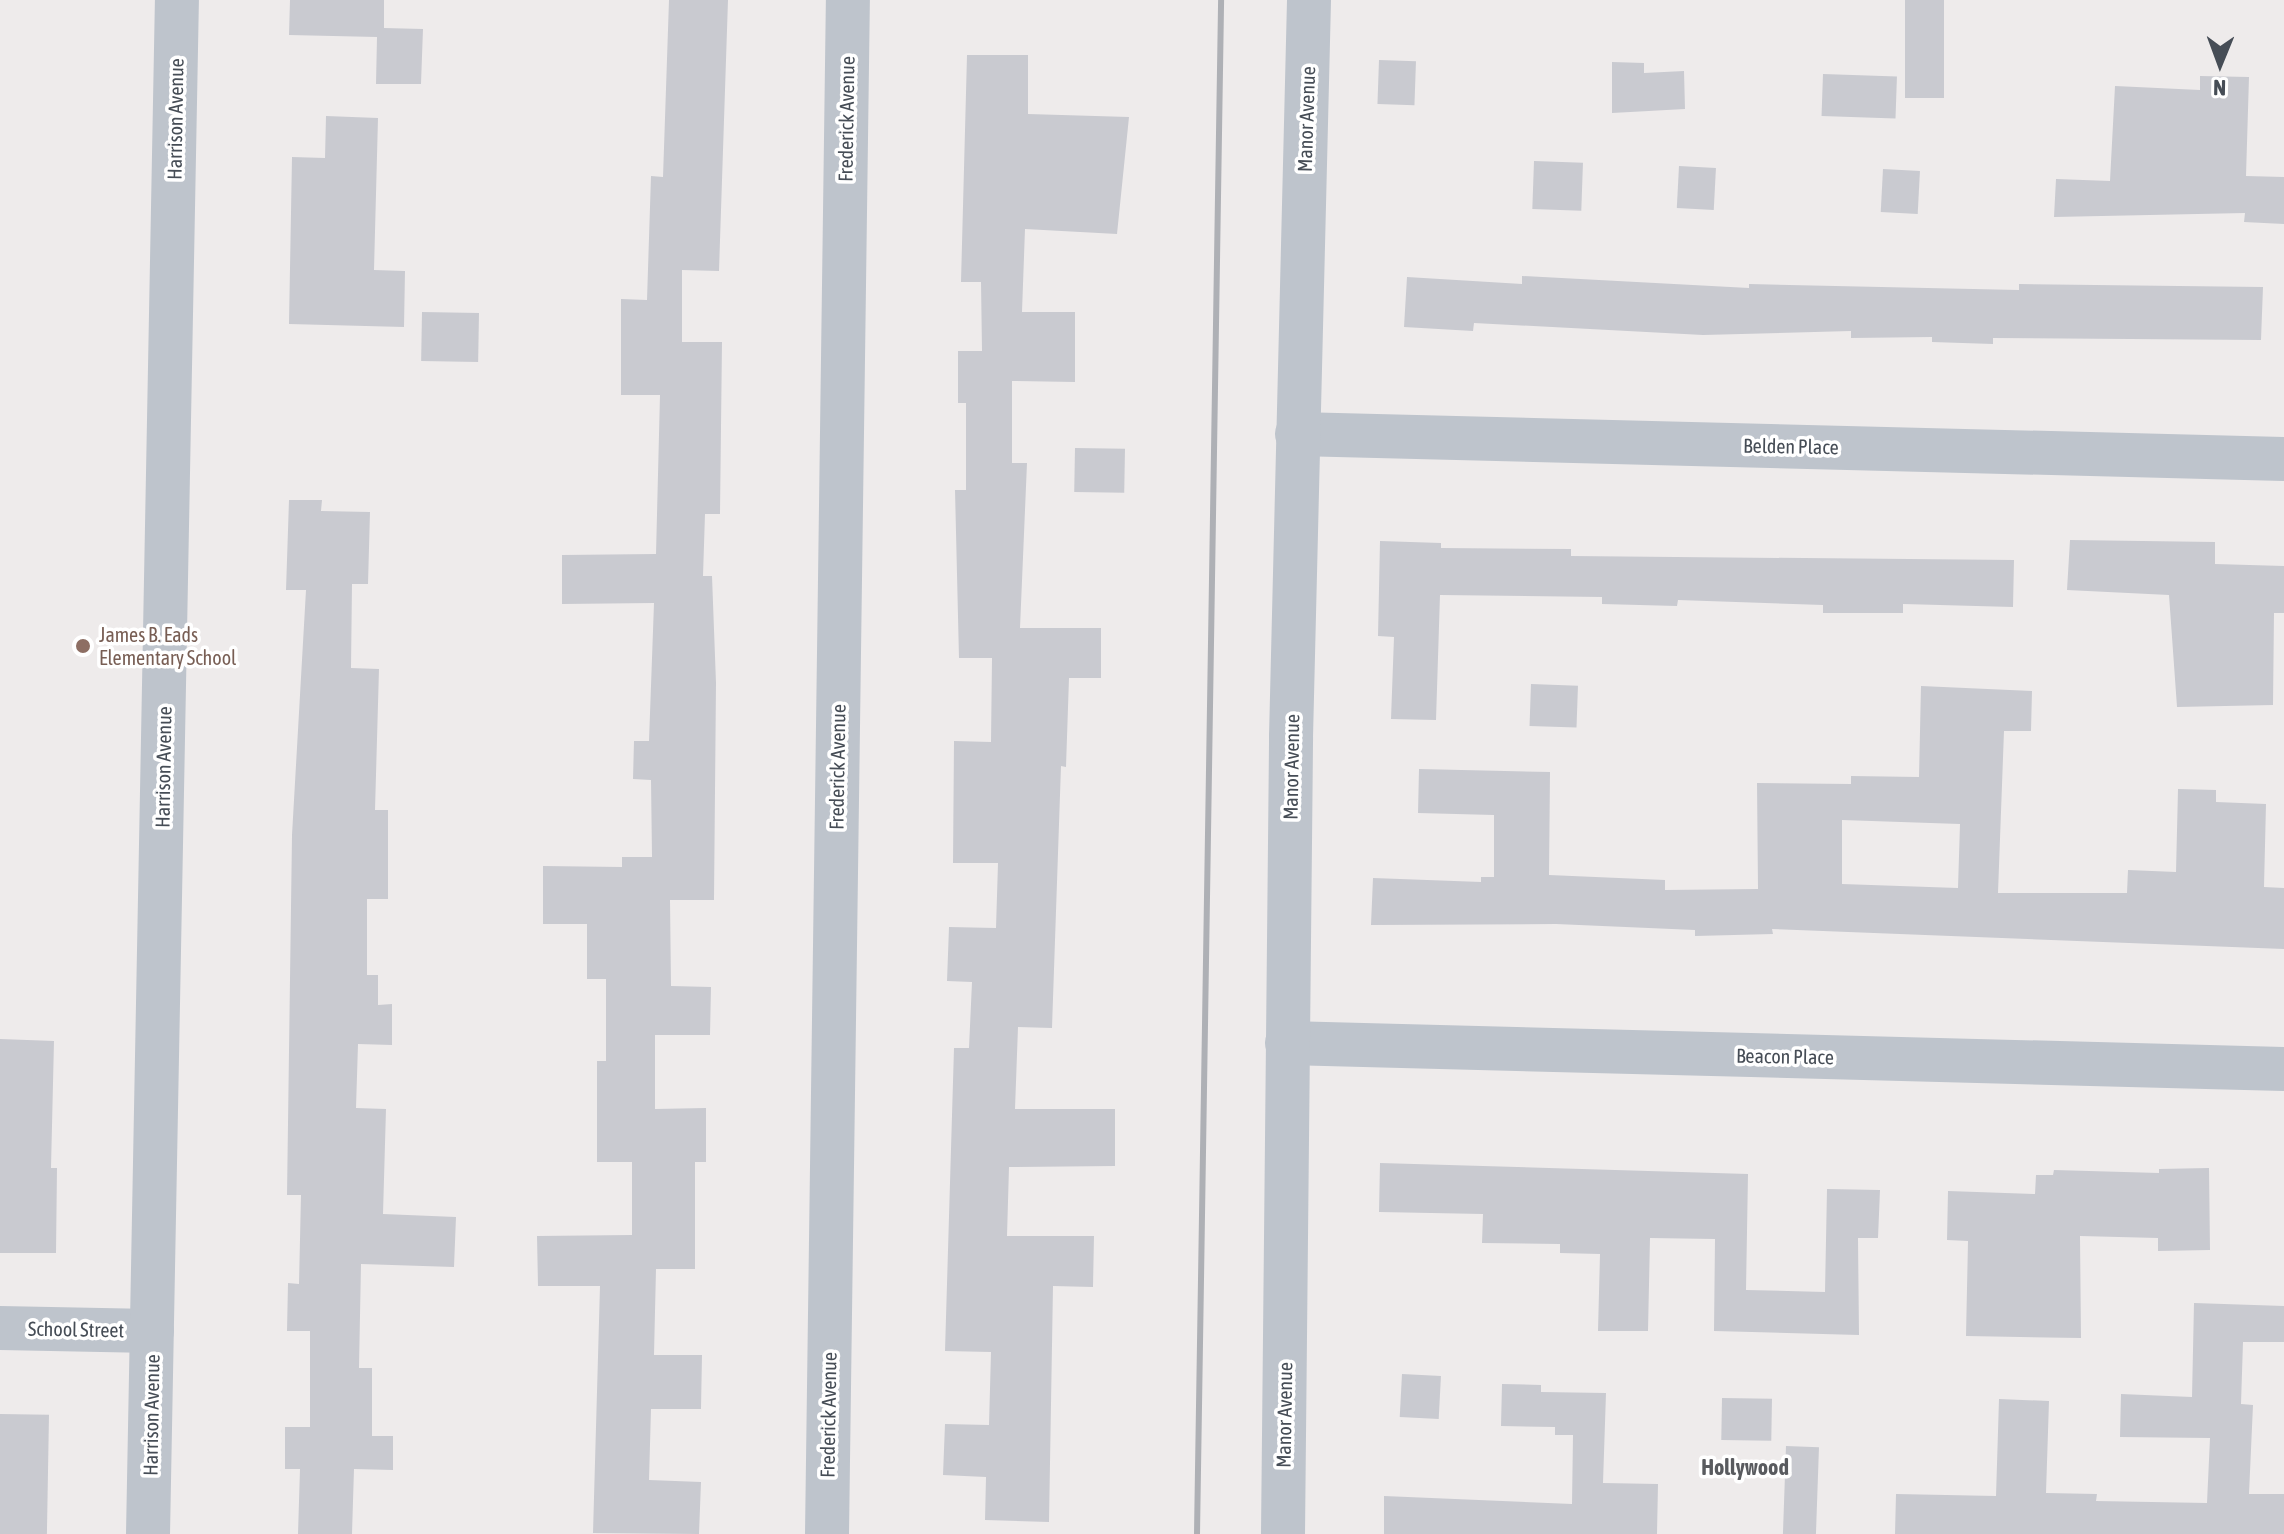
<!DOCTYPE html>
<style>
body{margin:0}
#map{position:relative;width:2284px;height:1534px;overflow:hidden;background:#eeebeb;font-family:"Asap Condensed",sans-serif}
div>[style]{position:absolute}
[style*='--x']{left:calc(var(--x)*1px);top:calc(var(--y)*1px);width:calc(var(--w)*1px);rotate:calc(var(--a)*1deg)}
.building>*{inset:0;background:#c9cad0;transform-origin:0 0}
.minor>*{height:44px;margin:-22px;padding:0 22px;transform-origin:22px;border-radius:22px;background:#bec4cc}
.rail>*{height:6px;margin:-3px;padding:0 3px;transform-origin:3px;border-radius:3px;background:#aeb0b5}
.dots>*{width:22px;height:22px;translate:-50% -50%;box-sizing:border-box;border:4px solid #fff;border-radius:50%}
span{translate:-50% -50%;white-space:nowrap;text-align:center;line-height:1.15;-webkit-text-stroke:7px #fff;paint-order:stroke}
.street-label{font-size:20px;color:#464d56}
.education-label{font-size:20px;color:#785e54}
.left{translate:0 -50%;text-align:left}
.neighbourhood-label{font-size:22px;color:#595b5f;font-weight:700}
.north{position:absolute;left:2180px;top:24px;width:80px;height:80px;-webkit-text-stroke:6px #fff;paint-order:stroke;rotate:181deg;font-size:22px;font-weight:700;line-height:32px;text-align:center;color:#464d56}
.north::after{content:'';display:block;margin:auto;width:28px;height:36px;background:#464d56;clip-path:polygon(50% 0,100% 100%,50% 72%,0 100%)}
</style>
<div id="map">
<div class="building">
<div style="clip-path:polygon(290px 0,384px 0,384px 28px,423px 29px,421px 84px,376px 84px,377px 37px,289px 35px)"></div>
<div style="clip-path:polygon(669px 0,728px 0,719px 271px,682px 270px,682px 342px,722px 342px,720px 514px,705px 514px,703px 576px,712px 576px,716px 683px,714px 900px,670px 900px,671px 986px,711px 987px,710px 1035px,655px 1035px,655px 1109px,706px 1108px,706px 1162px,695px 1162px,695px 1269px,656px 1269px,654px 1355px,702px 1355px,701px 1409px,651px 1409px,649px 1480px,701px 1482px,699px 1534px,593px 1533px,600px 1286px,538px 1286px,537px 1236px,632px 1235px,632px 1162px,597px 1162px,597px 1061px,606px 1061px,606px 979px,587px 979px,587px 924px,543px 924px,543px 866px,622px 867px,622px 857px,652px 857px,651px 780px,633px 779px,634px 741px,649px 741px,654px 603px,562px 604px,562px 555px,656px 554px,660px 395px,621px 395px,621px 299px,647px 300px,651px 176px,663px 177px)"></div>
<div style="left:1905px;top:0;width:39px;height:98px"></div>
<div style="clip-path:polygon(967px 55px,1028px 55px,1028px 114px,1129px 117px,1117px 234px,1025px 229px,1022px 312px,1075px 312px,1075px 382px,1012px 381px,1012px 463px,1027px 463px,1020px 628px,1101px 628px,1101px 678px,1069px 678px,1066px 767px,1061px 766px,1052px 1028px,1018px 1027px,1015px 1109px,1115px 1109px,1115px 1166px,1009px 1167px,1007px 1236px,1094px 1236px,1093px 1287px,1053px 1286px,1049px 1522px,985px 1520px,986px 1477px,943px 1475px,945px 1424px,989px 1425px,991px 1352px,945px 1351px,954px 1048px,969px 1048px,972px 982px,947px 981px,949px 927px,996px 928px,998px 863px,953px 863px,954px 741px,991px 742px,992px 658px,959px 658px,955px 490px,966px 490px,966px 403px,958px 403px,958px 351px,982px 351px,981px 282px,961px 282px)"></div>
<div style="left:1379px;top:60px;width:37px;height:44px;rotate:2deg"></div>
<div style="clip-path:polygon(1612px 62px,1644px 63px,1644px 73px,1684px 71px,1685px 109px,1612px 113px)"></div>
<div style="left:1823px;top:74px;width:74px;height:42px;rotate:2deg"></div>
<div style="clip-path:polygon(2200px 76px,2249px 77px,2246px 176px,2284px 177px,2284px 224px,2244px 222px,2245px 213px,2054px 217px,2056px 179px,2110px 181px,2115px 86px,2200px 90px)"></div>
<div style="clip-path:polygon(326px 116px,378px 118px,374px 270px,405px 271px,404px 327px,289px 324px,292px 157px,325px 158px)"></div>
<div style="left:1534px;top:161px;width:49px;height:48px;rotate:2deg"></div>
<div style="left:1679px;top:166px;width:37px;height:42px;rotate:3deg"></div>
<div style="left:1883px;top:169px;width:37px;height:43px;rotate:3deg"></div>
<div style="clip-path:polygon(1522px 276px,1749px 288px,1749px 284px,2019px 290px,2019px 284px,2263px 287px,2261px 340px,1993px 338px,1993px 344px,1932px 342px,1932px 337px,1851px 338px,1851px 331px,1703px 335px,1474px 323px,1473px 331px,1404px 327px,1407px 277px,1522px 284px)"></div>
<div style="left:422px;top:312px;width:57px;height:49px;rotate:1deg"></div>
<div style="left:1075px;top:448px;width:50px;height:44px;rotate:1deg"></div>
<div style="clip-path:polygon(289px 500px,322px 500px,321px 511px,370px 512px,368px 584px,352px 584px,351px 668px,379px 669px,375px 810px,388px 810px,388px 899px,367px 899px,367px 975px,378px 975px,378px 1005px,392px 1004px,392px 1045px,358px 1044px,356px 1108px,386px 1109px,383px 1214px,456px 1217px,454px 1267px,361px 1264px,359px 1368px,372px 1368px,372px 1436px,393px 1436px,393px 1470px,354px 1469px,352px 1534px,298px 1534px,300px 1469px,285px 1469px,285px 1427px,310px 1427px,310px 1331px,287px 1331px,288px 1283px,299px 1284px,301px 1195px,287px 1195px,292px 835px,306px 590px,286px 590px)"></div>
<div style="clip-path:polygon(2070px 540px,2215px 542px,2215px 564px,2284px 566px,2284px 613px,2274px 613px,2273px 705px,2177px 707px,2169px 595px,2067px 590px)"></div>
<div style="clip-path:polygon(1380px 541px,1441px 543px,1441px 548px,1571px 549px,1571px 556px,2014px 560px,2013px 607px,1903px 604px,1903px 613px,1823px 613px,1823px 605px,1678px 600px,1677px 606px,1602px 604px,1602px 597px,1440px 595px,1436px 720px,1391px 719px,1394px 637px,1378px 636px)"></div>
<div style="left:1531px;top:684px;width:47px;height:42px;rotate:2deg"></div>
<div style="clip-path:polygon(evenodd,1921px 686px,2032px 691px,2031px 731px,2004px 731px,1998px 893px,2127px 893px,2128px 870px,2176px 872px,2178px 789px,2216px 790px,2216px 802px,2266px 804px,2264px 887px,2284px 888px,2284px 949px,1772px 929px,1773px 934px,1695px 936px,1695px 930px,1556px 924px,1371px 925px,1373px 878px,1481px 882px,1481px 877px,1494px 877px,1494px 815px,1418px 813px,1419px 769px,1550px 772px,1549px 875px,1665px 880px,1665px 890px,1758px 889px,1757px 783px,1851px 784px,1851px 776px,1919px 777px,1921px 686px,1842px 820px,1960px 824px,1958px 888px,1842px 884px,1842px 820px)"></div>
<div style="clip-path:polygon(0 1039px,54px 1041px,51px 1168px,57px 1168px,56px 1253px,0 1253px)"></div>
<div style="clip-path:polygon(1380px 1163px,1748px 1174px,1746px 1290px,1825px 1292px,1827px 1189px,1880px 1190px,1878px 1238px,1858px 1238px,1859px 1335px,1714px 1331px,1715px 1239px,1650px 1238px,1648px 1331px,1598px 1331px,1600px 1254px,1560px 1253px,1560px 1244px,1482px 1243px,1483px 1214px,1379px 1212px)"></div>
<div style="clip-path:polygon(2209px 1168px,2210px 1250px,2158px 1251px,2158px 1238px,2080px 1236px,2081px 1338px,1966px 1336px,1968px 1241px,1947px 1240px,1948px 1191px,2035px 1194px,2036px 1175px,2053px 1175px,2054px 1170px,2159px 1173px,2159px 1169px)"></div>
<div style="clip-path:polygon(2194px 1303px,2284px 1306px,2284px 1342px,2243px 1342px,2241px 1404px,2253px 1405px,2249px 1494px,2284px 1494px,2284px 1534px,1895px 1534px,1896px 1494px,1996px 1496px,1999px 1399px,2049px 1401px,2046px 1493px,2097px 1494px,2096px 1501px,2207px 1503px,2210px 1438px,2120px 1437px,2121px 1394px,2192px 1397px)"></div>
<div style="left:1402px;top:1374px;width:39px;height:43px;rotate:3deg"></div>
<div style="clip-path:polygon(1502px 1384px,1541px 1385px,1541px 1392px,1606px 1393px,1603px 1483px,1658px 1484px,1657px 1534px,1384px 1534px,1384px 1496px,1572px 1504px,1573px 1435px,1555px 1435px,1555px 1427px,1501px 1426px)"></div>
<div style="left:1722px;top:1398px;width:50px;height:42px;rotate:1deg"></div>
<div style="left:0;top:1414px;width:49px;height:120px;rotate:1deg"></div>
<div style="left:1786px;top:1446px;width:33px;height:88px;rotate:2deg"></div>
</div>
<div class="minor">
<div style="--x:1297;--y:434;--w:987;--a:1.45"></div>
<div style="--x:1287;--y:1043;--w:997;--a:1.49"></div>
<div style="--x:0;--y:1328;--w:152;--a:1.1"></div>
<div style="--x:148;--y:1534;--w:1534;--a:-88.92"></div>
<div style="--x:827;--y:1534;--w:1534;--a:-89.22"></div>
<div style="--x:1283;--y:1534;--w:797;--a:-89.42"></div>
<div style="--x:1291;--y:737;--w:737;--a:-88.6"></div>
</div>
<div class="rail">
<div style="--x:1197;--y:1534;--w:1534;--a:-89.1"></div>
</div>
<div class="dots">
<div style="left:83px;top:646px;background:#8d6e63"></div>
</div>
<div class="street-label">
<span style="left:175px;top:119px;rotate:-89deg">Harrison Avenue</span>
<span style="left:846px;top:119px;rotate:-89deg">Frederick Avenue</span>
<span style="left:1306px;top:119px;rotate:-88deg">Manor Avenue</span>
<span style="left:1791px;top:446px;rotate:1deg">Belden Place</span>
<span style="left:163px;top:767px;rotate:-89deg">Harrison Avenue</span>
<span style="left:837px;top:767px;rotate:-89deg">Frederick Avenue</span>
<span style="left:1291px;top:767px;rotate:-89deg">Manor Avenue</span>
<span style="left:1785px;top:1056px;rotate:1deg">Beacon Place</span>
<span style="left:76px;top:1329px;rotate:1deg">School Street</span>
<span style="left:151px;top:1415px;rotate:-89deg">Harrison Avenue</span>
<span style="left:828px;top:1415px;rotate:-89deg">Frederick Avenue</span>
<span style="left:1284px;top:1415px;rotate:-89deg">Manor Avenue</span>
</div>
<div class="education-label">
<span class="left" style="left:99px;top:646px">James B. Eads<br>Elementary School</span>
</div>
<div class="neighbourhood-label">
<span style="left:1745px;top:1468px">Hollywood</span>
</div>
<div class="north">N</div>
</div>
